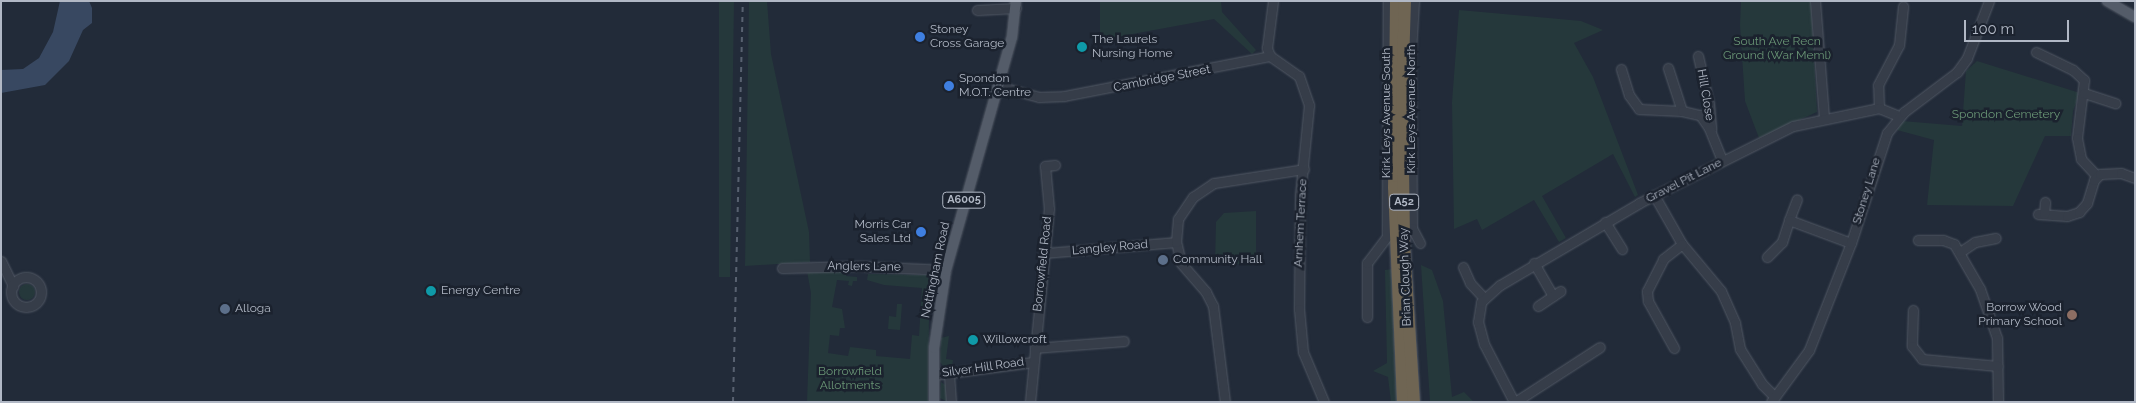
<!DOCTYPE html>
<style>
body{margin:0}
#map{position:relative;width:2136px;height:403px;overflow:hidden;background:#222b39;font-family:Raleway,sans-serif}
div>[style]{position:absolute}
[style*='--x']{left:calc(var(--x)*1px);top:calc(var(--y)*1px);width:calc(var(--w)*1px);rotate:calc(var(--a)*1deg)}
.green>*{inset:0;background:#25383b}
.round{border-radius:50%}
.water>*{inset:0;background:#384861}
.roads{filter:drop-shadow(0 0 1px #515864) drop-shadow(0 0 1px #515864)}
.minor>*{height:9px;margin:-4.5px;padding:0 4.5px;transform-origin:4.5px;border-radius:4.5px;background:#363d49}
.minor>.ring{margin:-4.5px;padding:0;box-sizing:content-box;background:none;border:9px solid #363d49;border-radius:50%}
.major>*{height:10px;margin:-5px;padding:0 5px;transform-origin:5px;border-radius:5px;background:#545c69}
.highway>*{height:12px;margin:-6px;padding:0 6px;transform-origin:6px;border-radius:6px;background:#6f6553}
.rail>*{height:2px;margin-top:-1px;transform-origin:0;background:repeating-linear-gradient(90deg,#586170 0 5px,transparent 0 10px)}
.dots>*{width:14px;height:14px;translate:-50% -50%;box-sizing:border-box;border:2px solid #1b222e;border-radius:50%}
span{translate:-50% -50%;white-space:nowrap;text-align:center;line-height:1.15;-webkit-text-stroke:5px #1b222e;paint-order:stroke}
.shield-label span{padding:1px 4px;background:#1b222e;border:1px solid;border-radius:4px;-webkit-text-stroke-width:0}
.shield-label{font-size:11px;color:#b1b8c5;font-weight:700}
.poi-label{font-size:12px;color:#b1b8c5}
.left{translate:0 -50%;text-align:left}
.right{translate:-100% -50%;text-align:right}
.park-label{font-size:12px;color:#699575}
.street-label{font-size:12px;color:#b1b8c5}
.frame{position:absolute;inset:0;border:2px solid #b1b8c5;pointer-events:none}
.scale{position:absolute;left:1964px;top:20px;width:105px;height:22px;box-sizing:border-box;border:2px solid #b1b8c5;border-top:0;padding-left:6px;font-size:15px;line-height:18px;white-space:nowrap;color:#b1b8c5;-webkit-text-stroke:4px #1b222e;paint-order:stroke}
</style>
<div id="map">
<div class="green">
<div style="clip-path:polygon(719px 1px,734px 1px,730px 277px,719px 277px)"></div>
<div style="clip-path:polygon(749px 1px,767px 1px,771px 54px,809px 232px,810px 262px,745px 266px)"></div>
<div style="clip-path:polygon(1100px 1px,1221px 1px,1222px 12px,1256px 50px,1252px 54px,1214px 19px,1100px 40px)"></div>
<div style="clip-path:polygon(1741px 1px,1811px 1px,1817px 112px,1759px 138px,1745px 101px,1740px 25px)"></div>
<div style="clip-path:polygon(1459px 10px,1581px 21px,1603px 30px,1574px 43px,1593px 77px,1638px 195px,1635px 197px,1613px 154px,1542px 196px,1566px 238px,1559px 242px,1534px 200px,1482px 230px,1477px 219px,1454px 229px,1452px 102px)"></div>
<div style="clip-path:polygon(1977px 61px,2080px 93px,2073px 111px,2071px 136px,2045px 136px,2013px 206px,1927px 205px,1934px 140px,1897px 130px,1902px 121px,1962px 126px,1966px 71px)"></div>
<div style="clip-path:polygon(1256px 211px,1256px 262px,1250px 266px,1222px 261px,1215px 265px,1216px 222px,1224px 213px)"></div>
<div style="clip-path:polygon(1421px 265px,1432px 270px,1443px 301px,1452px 397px,1464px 392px,1474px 402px,1430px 402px)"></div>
<div style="clip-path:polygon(846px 269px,846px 276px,857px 277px,857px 281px,853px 281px,852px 286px,848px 285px,849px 281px,837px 280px,832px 307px,842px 309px,845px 328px,840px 328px,839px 336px,830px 335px,828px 353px,848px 356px,850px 347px,876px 350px,876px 356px,910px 359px,912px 335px,919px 336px,922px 288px,884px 285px,867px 280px,868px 274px,929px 275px,937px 277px,929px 318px,928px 402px,807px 402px,811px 293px,807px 271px)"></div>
<div style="clip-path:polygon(1393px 269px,1395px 369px,1397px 369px,1400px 402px,1391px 402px,1388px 377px,1373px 371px,1387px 363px,1385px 270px)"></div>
<div class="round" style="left:19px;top:284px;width:16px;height:16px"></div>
<div style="clip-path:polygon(897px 304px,902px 304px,900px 330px,888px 329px,889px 316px,896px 317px)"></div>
<div style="clip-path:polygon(949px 336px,946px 359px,953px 360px,952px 367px,944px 367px,940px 362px,941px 338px)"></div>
<div style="clip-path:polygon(941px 382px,947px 386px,948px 402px,940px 398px)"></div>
</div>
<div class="water">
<div style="clip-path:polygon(60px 1px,89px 1px,92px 8px,92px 23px,83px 30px,69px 61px,45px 85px,1px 93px,1px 70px,23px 69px,39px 58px,53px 32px)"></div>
</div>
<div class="roads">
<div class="minor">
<div style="--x:1414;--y:1;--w:51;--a:93.4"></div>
<div style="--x:1411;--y:52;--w:176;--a:89.7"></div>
<div style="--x:1412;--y:228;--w:17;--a:62"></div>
<div style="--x:1815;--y:1;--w:117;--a:85.6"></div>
<div style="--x:977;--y:10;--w:39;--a:-3"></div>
<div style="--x:2036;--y:52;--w:41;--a:25.9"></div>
<div style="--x:2073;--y:70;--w:15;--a:42"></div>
<div style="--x:2084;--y:80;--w:58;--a:96.9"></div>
<div style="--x:2077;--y:138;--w:21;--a:79"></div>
<div style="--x:2081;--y:159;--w:23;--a:47"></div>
<div style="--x:1270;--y:56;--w:35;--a:35"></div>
<div style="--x:1299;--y:76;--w:31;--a:71"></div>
<div style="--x:1309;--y:105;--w:90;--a:95.7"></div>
<div style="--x:1300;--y:195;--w:114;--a:90.5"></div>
<div style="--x:1299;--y:309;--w:43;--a:84.7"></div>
<div style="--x:1303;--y:352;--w:54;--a:67.2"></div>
<div style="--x:1270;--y:56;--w:9;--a:-111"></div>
<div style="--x:1267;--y:48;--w:47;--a:-82.7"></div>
<div style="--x:1698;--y:56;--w:49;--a:77.1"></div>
<div style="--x:1709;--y:104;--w:25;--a:85"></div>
<div style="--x:1668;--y:68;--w:45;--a:72"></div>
<div style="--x:1621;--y:69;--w:27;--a:73"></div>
<div style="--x:1629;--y:95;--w:17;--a:54"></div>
<div style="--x:1639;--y:109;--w:43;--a:2.7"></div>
<div style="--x:1682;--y:111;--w:18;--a:13"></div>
<div style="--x:1700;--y:115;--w:16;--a:55"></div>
<div style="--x:1709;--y:128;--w:35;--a:68"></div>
<div style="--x:998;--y:86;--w:42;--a:15"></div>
<div style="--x:1039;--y:97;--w:25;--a:-2"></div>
<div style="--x:1064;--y:96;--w:210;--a:-11"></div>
<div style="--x:2084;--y:93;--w:33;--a:18"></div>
<div style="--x:1879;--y:108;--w:23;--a:-92"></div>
<div style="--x:1878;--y:85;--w:45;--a:-62.3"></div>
<div style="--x:1899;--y:45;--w:39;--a:-84"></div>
<div style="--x:1654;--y:195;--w:56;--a:60.3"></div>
<div style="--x:1682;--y:244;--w:61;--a:50.3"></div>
<div style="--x:1721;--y:291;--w:35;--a:66"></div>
<div style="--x:1735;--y:323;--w:26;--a:79"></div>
<div style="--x:1740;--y:349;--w:41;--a:57.8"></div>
<div style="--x:1762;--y:384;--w:18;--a:45"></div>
<div style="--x:2038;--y:214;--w:29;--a:4"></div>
<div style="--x:2067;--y:216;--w:13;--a:-18"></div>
<div style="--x:2079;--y:212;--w:12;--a:-48"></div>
<div style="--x:2087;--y:203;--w:24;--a:-73"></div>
<div style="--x:2094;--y:180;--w:8;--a:-45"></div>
<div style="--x:2100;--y:174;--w:21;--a:-3"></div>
<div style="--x:2121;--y:173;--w:15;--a:20"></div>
<div style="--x:2044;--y:214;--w:12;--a:-85"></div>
<div style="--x:1789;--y:220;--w:22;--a:-69"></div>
<div style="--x:1605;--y:222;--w:32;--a:58"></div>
<div style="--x:1918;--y:240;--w:25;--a:0"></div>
<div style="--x:1943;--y:240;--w:12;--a:20"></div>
<div style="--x:1954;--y:244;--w:52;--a:60"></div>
<div style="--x:1980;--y:289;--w:52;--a:70.9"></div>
<div style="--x:1997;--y:338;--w:64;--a:89.1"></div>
<div style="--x:1960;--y:252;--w:18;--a:-34"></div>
<div style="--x:1975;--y:242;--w:21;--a:-11"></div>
<div style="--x:1045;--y:253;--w:131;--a:-4.8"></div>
<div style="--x:1767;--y:257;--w:21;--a:-45"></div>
<div style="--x:1782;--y:242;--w:23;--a:-72"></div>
<div style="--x:1789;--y:220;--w:66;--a:20.4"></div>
<div style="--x:1;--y:261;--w:28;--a:64"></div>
<div style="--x:1534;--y:263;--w:38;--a:60"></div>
<div style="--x:1463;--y:267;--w:17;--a:66"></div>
<div style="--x:1470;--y:283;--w:21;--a:47"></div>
<div style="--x:782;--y:268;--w:77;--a:-1.5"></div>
<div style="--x:859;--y:266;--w:87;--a:2.6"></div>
<div class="ring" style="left:11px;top:277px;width:21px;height:21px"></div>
<div style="--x:1538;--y:306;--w:27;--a:-34"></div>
<div style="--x:1913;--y:310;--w:36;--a:92"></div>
<div style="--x:1912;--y:346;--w:16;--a:52"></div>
<div style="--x:1922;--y:359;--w:76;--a:5.3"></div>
<div style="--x:1367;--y:317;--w:54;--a:-90"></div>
<div style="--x:1367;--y:263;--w:34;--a:-53"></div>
<div style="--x:1387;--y:236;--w:235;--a:-89.8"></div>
<div style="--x:1035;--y:348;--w:89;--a:-4.5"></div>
<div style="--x:1674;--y:348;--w:54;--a:-119"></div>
<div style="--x:1648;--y:301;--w:10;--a:-96"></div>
<div style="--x:1647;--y:291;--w:36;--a:-63"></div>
<div style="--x:1663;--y:259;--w:24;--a:-38"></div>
<div style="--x:949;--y:374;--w:28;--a:86"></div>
<div style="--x:933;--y:375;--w:101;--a:-7.4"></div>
<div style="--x:1030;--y:402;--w:194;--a:-84.4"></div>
<div style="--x:1049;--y:209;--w:43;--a:-95.3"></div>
<div style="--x:1045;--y:166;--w:10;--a:-6"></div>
<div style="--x:1225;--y:402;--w:97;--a:-97.1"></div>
<div style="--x:1213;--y:306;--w:16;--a:-117"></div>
<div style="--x:1206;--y:292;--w:38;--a:-131"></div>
<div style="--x:1181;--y:263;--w:22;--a:-103"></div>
<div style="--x:1176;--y:242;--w:23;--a:-85"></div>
<div style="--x:1178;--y:219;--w:27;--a:-56"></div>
<div style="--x:1193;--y:197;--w:25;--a:-34"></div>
<div style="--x:1214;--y:183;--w:91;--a:-8.8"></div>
<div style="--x:1514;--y:402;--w:65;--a:-117.3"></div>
<div style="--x:1484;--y:344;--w:23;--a:-105"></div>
<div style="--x:1478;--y:322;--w:20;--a:-81"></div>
<div style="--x:1481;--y:302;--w:25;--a:-42"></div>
<div style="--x:1500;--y:285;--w:161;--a:-30.5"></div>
<div style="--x:1639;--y:203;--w:172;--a:-26.6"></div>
<div style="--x:1793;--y:126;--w:88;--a:-11.8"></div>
<div style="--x:1879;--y:108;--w:22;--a:22"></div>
<div style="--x:1515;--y:402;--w:101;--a:-32.9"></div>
<div style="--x:1771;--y:402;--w:64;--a:-53.8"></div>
<div style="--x:1809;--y:350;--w:115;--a:-68.6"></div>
<div style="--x:1851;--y:243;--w:116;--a:-71.9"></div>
<div style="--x:1887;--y:133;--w:27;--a:-51"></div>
<div style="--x:1904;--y:112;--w:66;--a:-37"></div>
<div style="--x:1957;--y:72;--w:17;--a:-54"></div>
<div style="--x:1967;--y:58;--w:61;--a:-68.9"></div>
</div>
<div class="major">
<div style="--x:2107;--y:1;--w:32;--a:30"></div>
<div style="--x:934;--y:402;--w:54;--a:-90"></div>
<div style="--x:934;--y:348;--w:79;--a:-81.3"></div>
<div style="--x:946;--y:270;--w:242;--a:-74.2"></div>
<div style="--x:1012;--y:37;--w:36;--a:-84"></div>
</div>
<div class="highway">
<div style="--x:1396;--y:1;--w:186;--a:90.6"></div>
<div style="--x:1394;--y:187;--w:215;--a:87.6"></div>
<div style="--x:1405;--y:1;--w:94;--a:91.8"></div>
<div style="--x:1402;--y:95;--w:150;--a:89.2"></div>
<div style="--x:1404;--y:245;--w:157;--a:86.4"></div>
</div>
</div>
<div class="rail">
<div style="--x:733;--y:402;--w:401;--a:-88.6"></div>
</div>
<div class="dots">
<div style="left:920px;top:37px;background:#3f7fe0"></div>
<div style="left:1082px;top:47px;background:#0f9aa8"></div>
<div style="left:949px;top:86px;background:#3f7fe0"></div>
<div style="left:921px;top:232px;background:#3f7fe0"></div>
<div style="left:1163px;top:260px;background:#5c6f8a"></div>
<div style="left:431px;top:291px;background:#0f9aa8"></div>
<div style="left:225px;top:309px;background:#5c6f8a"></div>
<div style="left:2072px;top:315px;background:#8d6e63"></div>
<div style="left:973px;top:340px;background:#0f9aa8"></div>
</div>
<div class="shield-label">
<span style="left:964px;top:200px">A6005</span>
<span style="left:1404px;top:202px">A52</span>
</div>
<div class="poi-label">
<span class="left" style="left:930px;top:37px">Stoney<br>Cross Garage</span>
<span class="left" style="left:1092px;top:47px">The Laurels<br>Nursing Home</span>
<span class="left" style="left:959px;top:86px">Spondon<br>M.O.T. Centre</span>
<span class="right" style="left:911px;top:232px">Morris Car<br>Sales Ltd</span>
<span class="left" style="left:1173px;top:260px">Community Hall</span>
<span class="left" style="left:441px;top:291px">Energy Centre</span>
<span class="right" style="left:2062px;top:315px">Borrow Wood<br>Primary School</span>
<span class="left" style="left:235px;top:309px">Alloga</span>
<span class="left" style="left:983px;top:340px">Willowcroft</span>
</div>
<div class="park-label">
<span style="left:1777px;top:49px">South Ave Recn<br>Ground (War Meml)</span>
<span style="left:2006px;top:115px">Spondon Cemetery</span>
<span style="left:850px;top:379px">Borrowfield<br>Allotments</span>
</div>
<div class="street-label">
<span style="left:1162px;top:79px;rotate:-11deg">Cambridge Street</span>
<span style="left:1705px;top:95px;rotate:80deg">Hill Close</span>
<span style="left:1412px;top:109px;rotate:-90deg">Kirk Leys Avenue North</span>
<span style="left:1387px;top:113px;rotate:-90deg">Kirk Leys Avenue South</span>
<span style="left:1684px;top:181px;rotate:-27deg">Gravel Pit Lane</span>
<span style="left:1867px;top:191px;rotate:-73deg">Stoney Lane</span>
<span style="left:1301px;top:223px;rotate:-87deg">Arnhem Terrace</span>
<span style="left:1110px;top:248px;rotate:-5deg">Langley Road</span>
<span style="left:1043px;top:264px;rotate:-84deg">Borrowfield Road</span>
<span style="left:864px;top:267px;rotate:1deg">Anglers Lane</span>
<span style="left:936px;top:270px;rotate:-78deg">Nottingham Road</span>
<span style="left:1406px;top:277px;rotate:-92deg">Brian Clough Way</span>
<span style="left:983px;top:368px;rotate:-8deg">Silver Hill Road</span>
</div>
<div class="frame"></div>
<div class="scale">100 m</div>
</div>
